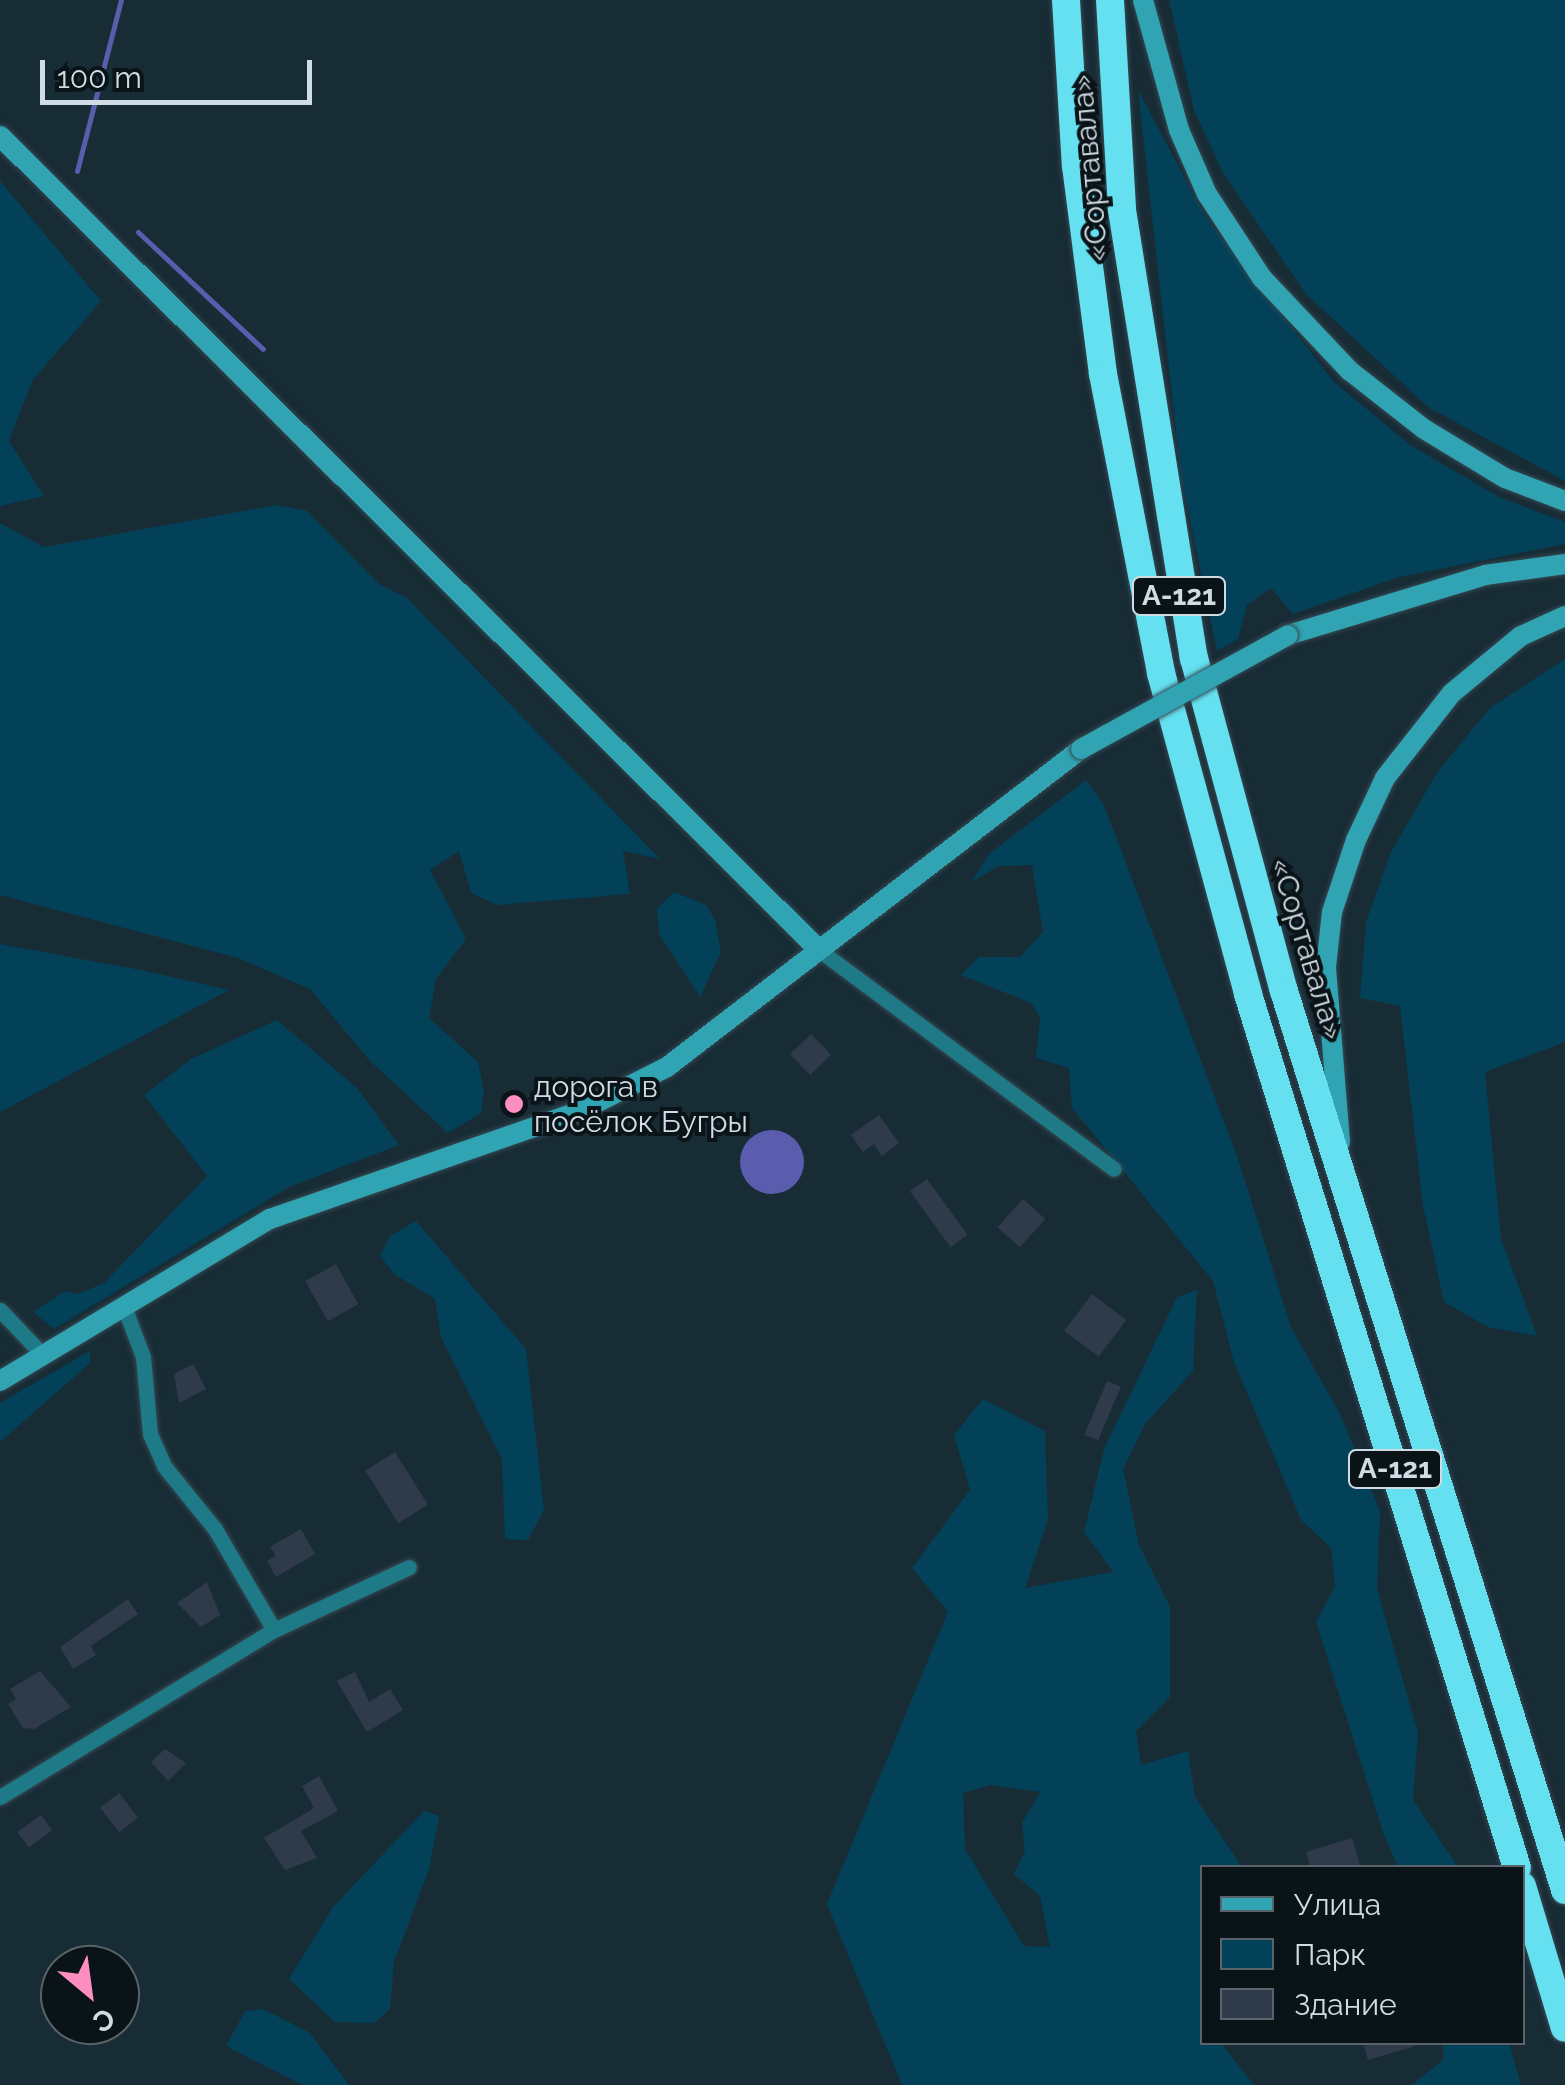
<!DOCTYPE html>
<meta charset="utf-8">
<style>
body{margin:0}
#map{position:relative;width:1565px;height:2085px;overflow:hidden;background:#182c36;font-family:Raleway,sans-serif}
div>[style]{position:absolute}
[style*='--x']{left:calc(var(--x)*1px);top:calc(var(--y)*1px);width:calc(var(--w)*1px);rotate:calc(var(--a)*1deg)}
.green>*{inset:0;background:#034159}
.water>*{inset:0;background:#5a5cad}
.round{border-radius:50%}
.stream>*{height:5px;margin:-2.5px;padding:0 2.5px;transform-origin:2.5px;border-radius:2.5px;background:#5a5cad}
.building>*{inset:0;background:#2f3b4b;transform-origin:0 0}
.roads{filter:drop-shadow(0 0 2px #354852) drop-shadow(0 0 2px #354852)}
.street>*{height:15px;margin:-7.5px;padding:0 7.5px;transform-origin:7.5px;border-radius:7.5px;background:#1d7a86}
.secondary>*{height:20px;margin:-10px;padding:0 10px;transform-origin:10px;border-radius:10px;background:#30a4b3}
.highway>*{height:28px;margin:-14px;padding:0 14px;transform-origin:14px;border-radius:14px;background:#64e0f0}
.bridges{filter:drop-shadow(0 0 2px #354852) drop-shadow(0 0 2px #354852)}
.secondary-bridge>*{height:20px;margin:-10px;padding:0 10px;transform-origin:10px;border-radius:10px;background:#30a4b3}
.dots>*{width:28px;height:28px;translate:-50% -50%;box-sizing:border-box;border:5px solid #0a1318;border-radius:50%}
span{translate:-50% -50%;white-space:nowrap;text-align:center;line-height:1.15;-webkit-text-stroke:8px #0a1318;paint-order:stroke}
.shield-label span{padding:2px 8px;background:#0a1318;border:2px solid;border-radius:8px;-webkit-text-stroke-width:0}
.shield-label{font-size:28px;color:#d0dce3;font-weight:700}
.street-label{font-size:30px;color:#d0dce3}
.poi-label{font-size:30px;color:#d0dce3}
.left{translate:0 -50%;text-align:left}
.legend{position:absolute;left:1200px;top:1865px;width:325px;height:180px;box-sizing:border-box;background:#0a1318;border:2px solid #596369;margin:0;padding:12px 18px;list-style:none;font-size:30px;color:#d0dce3}
.legend li{display:flex;align-items:center;gap:20px;height:50px}
.legend b{width:50px;border:2px solid #596369}
.north{position:absolute;left:40px;top:1945px;width:100px;height:100px;box-sizing:border-box;background:#0a1318;border:2px solid #596369;border-radius:50%;rotate:151deg;font-size:28px;font-weight:700;line-height:40px;text-align:center;color:#d0dce3}
.north::after{content:'';display:block;margin:auto;width:35px;height:45px;background:#fd8ebf;clip-path:polygon(50% 0,100% 100%,50% 72%,0 100%)}
.scale{position:absolute;left:40px;top:60px;width:272px;height:45px;box-sizing:border-box;border:5px solid #d0dce3;border-top:0;padding-left:12px;font-size:30px;line-height:35px;white-space:nowrap;color:#d0dce3;-webkit-text-stroke:8px #0a1318;paint-order:stroke}
</style>
<div id="map">
<div class="green">
<div style="clip-path:polygon(1169px 0,1565px 0,1565px 481px,1428px 407px,1306px 294px,1223px 173px,1194px 110px)"></div>
<div style="clip-path:polygon(1138px 90px,1205px 216px,1334px 382px,1410px 445px,1499px 497px,1565px 522px,1565px 544px,1399px 577px,1293px 614px,1271px 588px,1247px 605px,1238px 639px,1217px 651px,1181px 476px)"></div>
<div style="clip-path:polygon(0 181px,101px 301px,32px 381px,9px 441px,44px 496px,0 506px)"></div>
<div style="clip-path:polygon(277px 505px,307px 511px,379px 584px,407px 598px,660px 859px,623px 851px,630px 894px,497px 905px,471px 893px,459px 851px,430px 870px,466px 939px,436px 979px,429px 1018px,478px 1062px,484px 1091px,481px 1113px,448px 1133px,370px 1061px,310px 989px,238px 958px,0 895px,0 523px,44px 547px)"></div>
<div style="clip-path:polygon(1565px 659px,1565px 1042px,1485px 1072px,1501px 1239px,1537px 1336px,1488px 1327px,1444px 1302px,1423px 1206px,1400px 1006px,1360px 998px,1366px 922px,1391px 852px,1438px 771px,1490px 708px)"></div>
<div style="clip-path:polygon(1086px 780px,1104px 805px,1237px 1156px,1291px 1327px,1340px 1414px,1380px 1511px,1377px 1589px,1418px 1733px,1413px 1800px,1458px 1867px,1398px 1867px,1384px 1835px,1316px 1622px,1335px 1586px,1331px 1548px,1301px 1520px,1234px 1362px,1213px 1281px,1072px 1108px,1069px 1068px,1036px 1058px,1040px 1017px,1031px 1003px,961px 975px,979px 957px,1020px 957px,1043px 932px,1032px 865px,999px 866px,971px 882px,989px 854px)"></div>
<div style="clip-path:polygon(674px 892px,706px 905px,715px 920px,721px 952px,700px 997px,659px 934px,657px 909px)"></div>
<div style="clip-path:polygon(0 944px,141px 970px,229px 990px,0 1112px)"></div>
<div style="clip-path:polygon(277px 1020px,357px 1088px,399px 1145px,289px 1187px,54px 1329px,33px 1312px,65px 1291px,78px 1294px,104px 1283px,207px 1176px,144px 1095px,191px 1059px)"></div>
<div style="clip-path:polygon(416px 1221px,526px 1349px,544px 1510px,528px 1540px,505px 1539px,502px 1459px,441px 1337px,435px 1299px,394px 1274px,380px 1256px,390px 1236px)"></div>
<div style="clip-path:polygon(evenodd,1197px 1290px,1193px 1371px,1145px 1424px,1123px 1469px,1139px 1545px,1170px 1607px,1170px 1697px,1136px 1731px,1141px 1765px,1188px 1751px,1195px 1797px,1242px 1867px,1202px 1868px,1202px 2042px,1221px 2043px,1254px 2085px,902px 2085px,827px 1904px,948px 1612px,912px 1568px,970px 1490px,954px 1435px,983px 1399px,1045px 1431px,1048px 1520px,1025px 1588px,1113px 1572px,1084px 1532px,1104px 1449px,1177px 1297px,1197px 1290px,990px 1785px,1040px 1792px,1022px 1823px,1025px 1851px,1014px 1874px,1040px 1896px,1050px 1947px,1024px 1946px,965px 1849px,963px 1793px,990px 1785px)"></div>
<div style="clip-path:polygon(90px 1351px,90px 1363px,0 1442px,0 1403px)"></div>
<div style="clip-path:polygon(424px 1811px,439px 1816px,429px 1869px,394px 1962px,390px 2009px,374px 2023px,335px 2022px,289px 1979px,333px 1907px)"></div>
<div style="clip-path:polygon(263px 2009px,310px 2033px,349px 2085px,302px 2085px,226px 2046px,245px 2011px)"></div>
<div style="clip-path:polygon(1443px 2043px,1509px 2043px,1521px 2085px,1412px 2085px,1443px 2060px)"></div>
</div>
<div class="water">
<div class="round" style="left:740px;top:1130px;width:64px;height:64px"></div>
</div>
<div class="stream">
<div style="--x:77;--y:171;--w:177;--a:-75.6"></div>
<div style="--x:138;--y:232;--w:171;--a:43.1"></div>
</div>
<div class="building">
<div style="left:811px;top:1034px;width:29px;height:29px;rotate:46deg"></div>
<div style="clip-path:polygon(879px 1115px,899px 1143px,882px 1156px,874px 1144px,863px 1152px,851px 1135px)"></div>
<div style="left:927px;top:1179px;width:69px;height:21px;rotate:54deg"></div>
<div style="left:1023px;top:1199px;width:30px;height:38px;rotate:42deg"></div>
<div style="left:336px;top:1264px;width:46px;height:35px;rotate:61deg"></div>
<div style="left:1092px;top:1294px;width:43px;height:46px;rotate:37deg"></div>
<div style="clip-path:polygon(193px 1364px,206px 1389px,179px 1403px,174px 1374px)"></div>
<div style="left:1107px;top:1381px;width:15px;height:58px;rotate:23deg"></div>
<div style="left:395px;top:1452px;width:62px;height:35px;rotate:58deg"></div>
<div style="clip-path:polygon(301px 1529px,315px 1554px,276px 1577px,267px 1561px,276px 1556px,270px 1547px)"></div>
<div style="clip-path:polygon(207px 1582px,220px 1615px,201px 1627px,177px 1603px)"></div>
<div style="clip-path:polygon(128px 1599px,138px 1614px,91px 1646px,96px 1655px,73px 1669px,60px 1647px)"></div>
<div style="clip-path:polygon(40px 1671px,71px 1707px,34px 1729px,23px 1728px,8px 1704px,16px 1699px,10px 1689px)"></div>
<div style="clip-path:polygon(355px 1672px,369px 1702px,390px 1689px,403px 1710px,367px 1732px,337px 1681px)"></div>
<div style="clip-path:polygon(165px 1749px,186px 1763px,168px 1781px,151px 1762px)"></div>
<div style="clip-path:polygon(319px 1776px,338px 1811px,301px 1831px,317px 1858px,285px 1870px,264px 1838px,314px 1808px,302px 1786px)"></div>
<div style="left:119px;top:1793px;width:31px;height:24px;rotate:52deg"></div>
<div style="left:41px;top:1815px;width:19px;height:29px;rotate:54deg"></div>
<div style="clip-path:polygon(1352px 1838px,1361px 1868px,1311px 1868px,1306px 1852px)"></div>
<div style="clip-path:polygon(1363px 2042px,1414px 2042px,1415px 2046px,1368px 2060px)"></div>
</div>
<div class="roads">
<div class="street">
<div style="--x:819;--y:950;--w:367;--a:36.6"></div>
<div style="--x:123;--y:1304;--w:57;--a:69.3"></div>
<div style="--x:143;--y:1357;--w:77;--a:84.8"></div>
<div style="--x:150;--y:1434;--w:35;--a:66"></div>
<div style="--x:164;--y:1466;--w:81;--a:51"></div>
<div style="--x:215;--y:1529;--w:117;--a:59.7"></div>
<div style="--x:0;--y:1310;--w:61;--a:46.3"></div>
<div style="--x:0;--y:1797;--w:321;--a:-31.4"></div>
<div style="--x:274;--y:1630;--w:149;--a:-25"></div>
</div>
<div class="secondary">
<div style="--x:1143;--y:0;--w:135;--a:74.5"></div>
<div style="--x:1179;--y:130;--w:70;--a:66.4"></div>
<div style="--x:1207;--y:194;--w:100;--a:56.8"></div>
<div style="--x:1262;--y:278;--w:128;--a:46.6"></div>
<div style="--x:1350;--y:371;--w:94;--a:38.1"></div>
<div style="--x:1424;--y:429;--w:95;--a:31.2"></div>
<div style="--x:1505;--y:478;--w:64;--a:21"></div>
<div style="--x:0;--y:136;--w:1155;--a:44.82"></div>
<div style="--x:1288;--y:635;--w:206;--a:-16.9"></div>
<div style="--x:1485;--y:575;--w:81;--a:-7.8"></div>
<div style="--x:1340;--y:1142;--w:176;--a:-94.6"></div>
<div style="--x:1326;--y:967;--w:55;--a:-83.8"></div>
<div style="--x:1332;--y:912;--w:76;--a:-71.6"></div>
<div style="--x:1356;--y:840;--w:68;--a:-64.9"></div>
<div style="--x:1385;--y:778;--w:108;--a:-51.8"></div>
<div style="--x:1452;--y:693;--w:89;--a:-39.6"></div>
<div style="--x:1521;--y:636;--w:48;--a:-24.4"></div>
<div style="--x:0;--y:1381;--w:315;--a:-31"></div>
<div style="--x:270;--y:1219;--w:328;--a:-19.2"></div>
<div style="--x:580;--y:1111;--w:97;--a:-26.8"></div>
<div style="--x:667;--y:1067;--w:522;--a:-37.53"></div>
</div>
<div class="highway">
<div style="--x:1066;--y:0;--w:166;--a:86.6"></div>
<div style="--x:1076;--y:166;--w:210;--a:82.6"></div>
<div style="--x:1103;--y:374;--w:305;--a:79"></div>
<div style="--x:1161;--y:673;--w:333;--a:74.8"></div>
<div style="--x:1248;--y:994;--w:914;--a:72.89"></div>
<div style="--x:1110;--y:0;--w:210;--a:86.7"></div>
<div style="--x:1122;--y:210;--w:454;--a:80.9"></div>
<div style="--x:1194;--y:658;--w:345;--a:74.9"></div>
<div style="--x:1284;--y:991;--w:942;--a:72.64"></div>
<div style="--x:1522;--y:1886;--w:148;--a:73.2"></div>
</div>
</div>
<div class="bridges">
<div class="secondary-bridge">
<div style="--x:1081;--y:749;--w:236;--a:-28.8"></div>
</div>
</div>
<div class="dots">
<div style="left:514px;top:1104px;background:#fd8ebf"></div>
</div>
<div class="shield-label">
<span style="left:1179px;top:596px">А-121</span>
<span style="left:1395px;top:1469px">А-121</span>
</div>
<div class="street-label">
<span style="left:1090px;top:168px;rotate:-95deg">«Сортавала»</span>
<span style="left:1307px;top:949px;rotate:73deg">«Сортавала»</span>
</div>
<div class="poi-label">
<span class="left" style="left:534px;top:1104px">дорога в<br>посёлок Бугры</span>
</div>
<ul class="legend">
<li><b style="height:12px;background:#30a4b3"></b>Улица</li>
<li><b style="height:28px;background:#034159"></b>Парк</li>
<li><b style="height:28px;background:#2f3b4b"></b>Здание</li>
</ul>
<div class="north">С</div>
<div class="scale">100 m</div>
</div>
